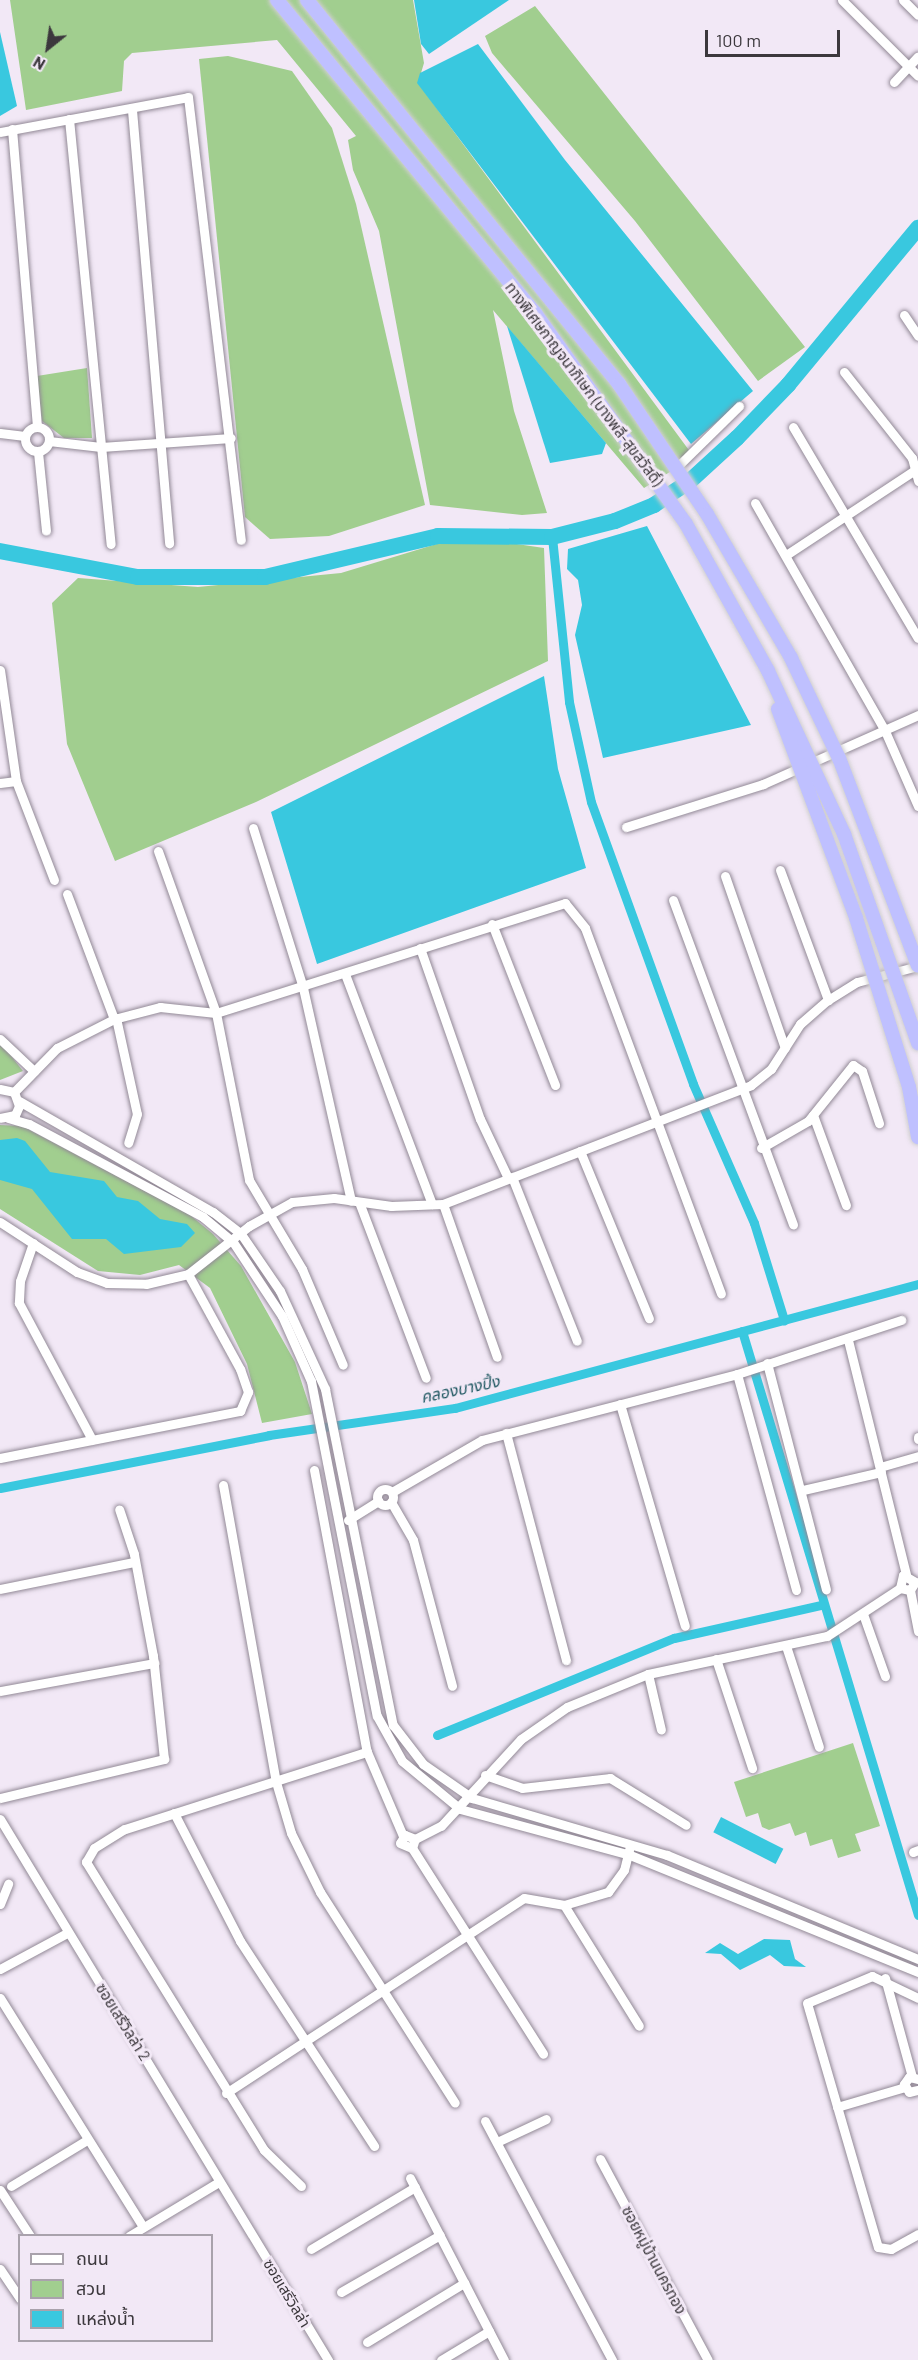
<!DOCTYPE html>
<meta charset="utf-8">
<style>
body{margin:0}
#map{position:relative;width:918px;height:2360px;overflow:hidden;background:#f2e8f6;font-family:Barlow,"Noto Sans Thai",sans-serif}
div>[style]{position:absolute}
[style*='--x']{left:calc(var(--x)*1px);top:calc(var(--y)*1px);width:calc(var(--w)*1px);rotate:calc(var(--a)*1deg)}
.green>*{inset:0;background:#a1ce8f}
.water>*{inset:0;background:#39c8df;transform-origin:0 0}
.canal>*{height:9px;margin:-4.5px;padding:0 4.5px;transform-origin:4.5px;border-radius:4.5px;background:#39c8df}
.river>*{height:16px;margin:-8px;padding:0 8px;transform-origin:8px;border-radius:8px;background:#39c8df}
.roads{filter:drop-shadow(0 0 2px #928996) drop-shadow(0 0 2px #928996)}
.minor>*{height:9px;margin:-4.5px;padding:0 4.5px;transform-origin:4.5px;border-radius:4.5px;background:#fff}
.minor>.ring{margin:-4.5px;padding:0;box-sizing:content-box;background:none;border:9px solid #fff;border-radius:50%}
.bridges{filter:drop-shadow(0 0 2px #d0cfd0) drop-shadow(0 0 2px #d0cfd0)}
.highway-bridge>*{height:14px;margin:-7px;padding:0 7px;transform-origin:7px;border-radius:7px;background:#bfc0ff}
span{translate:-50% -50%;white-space:nowrap;text-align:center;line-height:1.15;-webkit-text-stroke:6px #f2e8f6;paint-order:stroke}
.street-label{font-size:15px;color:#3c383d}
.water-label{font-size:16px;color:#1c555f;font-style:italic}
.legend{position:absolute;left:18px;top:2234px;width:195px;height:108px;box-sizing:border-box;background:#f2e8f6;border:2px solid #a9a2ac;margin:0;padding:8px 10px;list-style:none;font-size:18px;color:#3c383d}
.legend li{display:flex;align-items:center;gap:12px;height:30px}
.legend b{width:30px;border:2px solid #a9a2ac}
.north{position:absolute;left:18px;top:18px;width:60px;height:60px;-webkit-text-stroke:4px #f2e8f6;paint-order:stroke;rotate:210deg;font-size:16px;font-weight:700;line-height:24px;text-align:center;color:#3c383d}
.north::after{content:'';display:block;margin:auto;width:21px;height:27px;background:#3c383d;clip-path:polygon(50% 0,100% 100%,50% 72%,0 100%)}
.scale{position:absolute;left:705px;top:30px;width:135px;height:27px;box-sizing:border-box;border:3px solid #3c383d;border-top:0;padding-left:8px;font-size:18px;line-height:21px;white-space:nowrap;color:#3c383d;-webkit-text-stroke:4px #f2e8f6;paint-order:stroke}
</style>
<div id="map">
<div class="green">
<div style="clip-path:polygon(10px 0,413px 0,424px 63px,418px 83px,694px 457px,644px 488px,493px 310px,514px 411px,547px 513px,522px 515px,430px 505px,379px 231px,353px 170px,348px 140px,356px 136px,277px 40px,132px 53px,124px 61px,122px 91px,26px 110px)"></div>
<div style="clip-path:polygon(535px 6px,805px 347px,758px 381px,635px 221px,492px 53px,485px 36px)"></div>
<div style="clip-path:polygon(228px 56px,292px 71px,332px 128px,356px 204px,425px 505px,329px 536px,270px 539px,245px 517px,199px 59px)"></div>
<div style="clip-path:polygon(87px 368px,92px 438px,64px 438px,42px 421px,37px 376px)"></div>
<div style="clip-path:polygon(463px 536px,544px 548px,548px 661px,256px 802px,115px 861px,67px 744px,52px 603px,78px 578px,198px 587px,341px 573px)"></div>
<div style="clip-path:polygon(0 1042px,23px 1071px,0 1080px)"></div>
<div style="clip-path:polygon(0 1125px,22px 1126px,190px 1215px,213px 1234px,241px 1266px,295px 1362px,312px 1414px,262px 1423px,247px 1364px,210px 1288px,179px 1265px,140px 1275px,98px 1271px,0 1209px)"></div>
<div style="clip-path:polygon(853px 1743px,880px 1826px,855px 1834px,861px 1851px,838px 1858px,832px 1839px,810px 1846px,806px 1832px,795px 1836px,790px 1823px,769px 1830px,762px 1827px,758px 1813px,746px 1817px,734px 1782px)"></div>
</div>
<div class="water">
<div style="clip-path:polygon(414px 0,509px 0,429px 54px,421px 44px)"></div>
<div style="clip-path:polygon(0 32px,17px 106px,0 116px)"></div>
<div style="clip-path:polygon(478px 44px,565px 160px,753px 391px,691px 444px,417px 83px,420px 73px)"></div>
<div style="clip-path:polygon(507px 326px,606px 443px,602px 454px,550px 463px)"></div>
<div style="clip-path:polygon(647px 526px,751px 725px,603px 758px,575px 635px,582px 605px,578px 580px,567px 569px,568px 549px)"></div>
<div style="clip-path:polygon(544px 676px,558px 769px,586px 868px,317px 964px,271px 812px)"></div>
<div style="clip-path:polygon(17px 1138px,25px 1141px,50px 1172px,104px 1181px,117px 1197px,138px 1201px,160px 1219px,187px 1224px,195px 1233px,181px 1247px,124px 1254px,106px 1239px,72px 1239px,32px 1189px,0 1180px,0 1140px)"></div>
<div style="left:721px;top:1817px;width:70px;height:17px;rotate:27deg"></div>
<div style="clip-path:polygon(764px 1939px,790px 1940px,795px 1959px,806px 1967px,784px 1966px,770px 1955px,740px 1970px,721px 1954px,705px 1953px,720px 1943px,738px 1954px)"></div>
</div>
<div class="canal">
<div style="--x:552;--y:537;--w:166;--a:84.1"></div>
<div style="--x:569;--y:702;--w:102;--a:77.6"></div>
<div style="--x:591;--y:802;--w:300;--a:70.1"></div>
<div style="--x:693;--y:1084;--w:152;--a:66.3"></div>
<div style="--x:754;--y:1223;--w:102;--a:72.8"></div>
<div style="--x:742;--y:1331;--w:610;--a:73.23"></div>
<div style="--x:0;--y:1488;--w:274;--a:-11.1"></div>
<div style="--x:269;--y:1435;--w:188;--a:-8.3"></div>
<div style="--x:455;--y:1408;--w:479;--a:-15"></div>
<div style="--x:437;--y:1735;--w:256;--a:-22.3"></div>
<div style="--x:674;--y:1638;--w:151;--a:-12.7"></div>
</div>
<div class="river">
<div style="--x:0;--y:551;--w:140;--a:10.7"></div>
<div style="--x:138;--y:577;--w:127;--a:0"></div>
<div style="--x:265;--y:577;--w:178;--a:-13.3"></div>
<div style="--x:438;--y:536;--w:114;--a:0.5"></div>
<div style="--x:552;--y:537;--w:65;--a:-14.3"></div>
<div style="--x:615;--y:521;--w:42;--a:-22.3"></div>
<div style="--x:654;--y:505;--w:43;--a:-33.7"></div>
<div style="--x:690;--y:481;--w:64;--a:-42.5"></div>
<div style="--x:737;--y:438;--w:74;--a:-46.1"></div>
<div style="--x:788;--y:385;--w:204;--a:-50.4"></div>
</div>
<div class="roads">
<div class="minor">
<div style="--x:842;--y:0;--w:107;--a:45"></div>
<div style="--x:903;--y:0;--w:21;--a:45"></div>
<div style="--x:894;--y:82;--w:35;--a:-47"></div>
<div style="--x:132;--y:110;--w:435;--a:85.1"></div>
<div style="--x:69;--y:119;--w:427;--a:84.4"></div>
<div style="--x:12;--y:129;--w:299;--a:85.2"></div>
<div style="--x:0;--y:132;--w:191;--a:-10.5"></div>
<div style="--x:188;--y:97;--w:446;--a:83.2"></div>
<div style="--x:904;--y:315;--w:25;--a:56"></div>
<div style="--x:844;--y:372;--w:110;--a:51.7"></div>
<div style="--x:912;--y:458;--w:24;--a:75"></div>
<div class="ring" style="left:25px;top:427px;width:15px;height:15px"></div>
<div style="--x:793;--y:427;--w:245;--a:59.4"></div>
<div style="--x:0;--y:433;--w:25;--a:7"></div>
<div style="--x:49;--y:441;--w:52;--a:6.6"></div>
<div style="--x:101;--y:447;--w:130;--a:-4"></div>
<div style="--x:38;--y:452;--w:79;--a:84.2"></div>
<div style="--x:677;--y:467;--w:87;--a:-44.5"></div>
<div style="--x:755;--y:503;--w:262;--a:60.3"></div>
<div style="--x:885;--y:731;--w:82;--a:66.3"></div>
<div style="--x:786;--y:555;--w:158;--a:-33.4"></div>
<div style="--x:0;--y:670;--w:112;--a:81.8"></div>
<div style="--x:16;--y:781;--w:106;--a:69"></div>
<div style="--x:0;--y:783;--w:16;--a:-7"></div>
<div style="--x:626;--y:827;--w:144;--a:-17.4"></div>
<div style="--x:763;--y:784;--w:170;--a:-24"></div>
<div style="--x:253;--y:828;--w:168;--a:72.6"></div>
<div style="--x:303;--y:988;--w:218;--a:77.3"></div>
<div style="--x:158;--y:851;--w:172;--a:70.3"></div>
<div style="--x:216;--y:1013;--w:170;--a:78.8"></div>
<div style="--x:249;--y:1180;--w:104;--a:59.2"></div>
<div style="--x:302;--y:1269;--w:104;--a:66.9"></div>
<div style="--x:780;--y:870;--w:139;--a:69.7"></div>
<div style="--x:725;--y:876;--w:182;--a:70.8"></div>
<div style="--x:67;--y:894;--w:134;--a:69.4"></div>
<div style="--x:673;--y:900;--w:346;--a:69.7"></div>
<div style="--x:492;--y:924;--w:173;--a:68.6"></div>
<div style="--x:420;--y:948;--w:181;--a:70.7"></div>
<div style="--x:480;--y:1119;--w:65;--a:64.6"></div>
<div style="--x:345;--y:974;--w:246;--a:69.3"></div>
<div style="--x:116;--y:1018;--w:98;--a:77.7"></div>
<div style="--x:137;--y:1114;--w:30;--a:107"></div>
<div style="--x:0;--y:1039;--w:47;--a:43.3"></div>
<div style="--x:0;--y:1089;--w:14;--a:12"></div>
<div style="--x:14;--y:1092;--w:15;--a:70"></div>
<div style="--x:19;--y:1106;--w:10;--a:114"></div>
<div style="--x:15;--y:1115;--w:15;--a:169"></div>
<div style="--x:14;--y:1092;--w:62;--a:-45.7"></div>
<div style="--x:57;--y:1048;--w:64;--a:-27"></div>
<div style="--x:114;--y:1019;--w:48;--a:-14.6"></div>
<div style="--x:160;--y:1007;--w:56;--a:6.1"></div>
<div style="--x:216;--y:1013;--w:366;--a:-17.5"></div>
<div style="--x:565;--y:903;--w:32;--a:51"></div>
<div style="--x:585;--y:928;--w:390;--a:69.6"></div>
<div style="--x:19;--y:1101;--w:224;--a:29.8"></div>
<div style="--x:213;--y:1212;--w:36;--a:38"></div>
<div style="--x:241;--y:1234;--w:69;--a:55.6"></div>
<div style="--x:280;--y:1291;--w:108;--a:65.3"></div>
<div style="--x:325;--y:1389;--w:343;--a:78.6"></div>
<div style="--x:393;--y:1725;--w:49;--a:52.4"></div>
<div style="--x:423;--y:1764;--w:60;--a:34.8"></div>
<div style="--x:472;--y:1798;--w:203;--a:16.3"></div>
<div style="--x:667;--y:1855;--w:272;--a:22.5"></div>
<div style="--x:813;--y:1115;--w:96;--a:69.9"></div>
<div style="--x:8;--y:1118;--w:22;--a:16"></div>
<div style="--x:29;--y:1124;--w:197;--a:28.1"></div>
<div style="--x:203;--y:1217;--w:39;--a:40"></div>
<div style="--x:233;--y:1242;--w:89;--a:56.5"></div>
<div style="--x:282;--y:1316;--w:71;--a:66"></div>
<div style="--x:311;--y:1381;--w:341;--a:78.9"></div>
<div style="--x:377;--y:1716;--w:51;--a:60.9"></div>
<div style="--x:402;--y:1761;--w:75;--a:39.6"></div>
<div style="--x:460;--y:1809;--w:176;--a:15.1"></div>
<div style="--x:630;--y:1855;--w:311;--a:22.1"></div>
<div style="--x:761;--y:1148;--w:54;--a:-29.9"></div>
<div style="--x:808;--y:1121;--w:72;--a:-51.2"></div>
<div style="--x:853;--y:1065;--w:11;--a:34"></div>
<div style="--x:862;--y:1071;--w:55;--a:71.9"></div>
<div style="--x:580;--y:1151;--w:181;--a:67.6"></div>
<div style="--x:512;--y:1177;--w:176;--a:68.4"></div>
<div style="--x:359;--y:1202;--w:188;--a:69.2"></div>
<div style="--x:443;--y:1204;--w:162;--a:70.6"></div>
<div style="--x:0;--y:1222;--w:92;--a:33"></div>
<div style="--x:77;--y:1272;--w:32;--a:20"></div>
<div style="--x:107;--y:1283;--w:39;--a:1"></div>
<div style="--x:146;--y:1284;--w:43;--a:-13.4"></div>
<div style="--x:188;--y:1274;--w:78;--a:-38.2"></div>
<div style="--x:249;--y:1226;--w:49;--a:-29.2"></div>
<div style="--x:292;--y:1202;--w:42;--a:-5.4"></div>
<div style="--x:334;--y:1198;--w:58;--a:8"></div>
<div style="--x:391;--y:1206;--w:52;--a:-2.2"></div>
<div style="--x:443;--y:1204;--w:330;--a:-21.1"></div>
<div style="--x:751;--y:1085;--w:26;--a:-39"></div>
<div style="--x:771;--y:1069;--w:54;--a:-57.2"></div>
<div style="--x:800;--y:1024;--w:37;--a:-41"></div>
<div style="--x:828;--y:1000;--w:34;--a:-32"></div>
<div style="--x:857;--y:982;--w:63;--a:-14.7"></div>
<div style="--x:33;--y:1243;--w:40;--a:108.9"></div>
<div style="--x:20;--y:1281;--w:22;--a:93"></div>
<div style="--x:19;--y:1303;--w:155;--a:61.9"></div>
<div style="--x:848;--y:1340;--w:242;--a:76.1"></div>
<div style="--x:767;--y:1363;--w:234;--a:75.4"></div>
<div style="--x:737;--y:1374;--w:224;--a:74.7"></div>
<div style="--x:620;--y:1404;--w:231;--a:73.7"></div>
<div style="--x:506;--y:1433;--w:235;--a:75.2"></div>
<div style="--x:918;--y:1437;--w:2;--a:90"></div>
<div style="--x:0;--y:1458;--w:245;--a:-11.1"></div>
<div style="--x:240;--y:1411;--w:21;--a:-67"></div>
<div style="--x:248;--y:1392;--w:24;--a:-109"></div>
<div style="--x:240;--y:1369;--w:108;--a:-118.7"></div>
<div style="--x:880;--y:1467;--w:40;--a:-16"></div>
<div style="--x:314;--y:1470;--w:287;--a:79.4"></div>
<div style="--x:367;--y:1752;--w:91;--a:66.8"></div>
<div style="--x:223;--y:1485;--w:302;--a:79.9"></div>
<div style="--x:276;--y:1782;--w:53;--a:73.6"></div>
<div style="--x:291;--y:1833;--w:66;--a:63.8"></div>
<div style="--x:320;--y:1892;--w:250;--a:57.4"></div>
<div class="ring" style="left:377px;top:1489px;width:7px;height:7px"></div>
<div style="--x:803;--y:1490;--w:80;--a:-13"></div>
<div style="--x:392;--y:1492;--w:104;--a:-30"></div>
<div style="--x:482;--y:1440;--w:263;--a:-14.5"></div>
<div style="--x:737;--y:1374;--w:173;--a:-18.2"></div>
<div style="--x:391;--y:1502;--w:44;--a:59.9"></div>
<div style="--x:413;--y:1540;--w:151;--a:75"></div>
<div style="--x:348;--y:1520;--w:36;--a:-32"></div>
<div style="--x:0;--y:1589;--w:137;--a:-11.4"></div>
<div style="--x:910;--y:1590;--w:10;--a:-169"></div>
<div style="--x:900;--y:1588;--w:13;--a:-77"></div>
<div style="--x:903;--y:1575;--w:14;--a:30"></div>
<div style="--x:915;--y:1582;--w:9;--a:122"></div>
<div style="--x:910;--y:1590;--w:42;--a:79"></div>
<div style="--x:863;--y:1614;--w:66;--a:70.5"></div>
<div style="--x:786;--y:1646;--w:106;--a:71.9"></div>
<div style="--x:716;--y:1659;--w:115;--a:71.7"></div>
<div style="--x:648;--y:1674;--w:57;--a:76.9"></div>
<div style="--x:0;--y:1691;--w:157;--a:-10.3"></div>
<div style="--x:485;--y:1775;--w:39;--a:19"></div>
<div style="--x:522;--y:1788;--w:89;--a:-6.5"></div>
<div style="--x:610;--y:1778;--w:89;--a:31.7"></div>
<div style="--x:0;--y:1798;--w:169;--a:-13.4"></div>
<div style="--x:164;--y:1759;--w:104;--a:-96.1"></div>
<div style="--x:153;--y:1656;--w:104;--a:-100.6"></div>
<div style="--x:134;--y:1554;--w:47;--a:-108.4"></div>
<div style="--x:174;--y:1813;--w:144;--a:62.7"></div>
<div style="--x:240;--y:1941;--w:245;--a:56.8"></div>
<div style="--x:0;--y:1819;--w:633;--a:58.77"></div>
<div style="--x:415;--y:1839;--w:11;--a:-158"></div>
<div style="--x:405;--y:1835;--w:9;--a:122"></div>
<div style="--x:400;--y:1843;--w:13;--a:23"></div>
<div style="--x:412;--y:1848;--w:9;--a:-72"></div>
<div style="--x:415;--y:1839;--w:29;--a:-27"></div>
<div style="--x:441;--y:1826;--w:118;--a:-47.4"></div>
<div style="--x:521;--y:1739;--w:56;--a:-34.8"></div>
<div style="--x:567;--y:1707;--w:87;--a:-22.2"></div>
<div style="--x:648;--y:1674;--w:183;--a:-12"></div>
<div style="--x:827;--y:1636;--w:87;--a:-33.3"></div>
<div style="--x:412;--y:1848;--w:244;--a:57.5"></div>
<div style="--x:913;--y:1852;--w:5;--a:-22"></div>
<div style="--x:0;--y:1904;--w:22;--a:-68"></div>
<div style="--x:564;--y:1905;--w:142;--a:58.2"></div>
<div style="--x:0;--y:1969;--w:76;--a:-28.2"></div>
<div style="--x:885;--y:1978;--w:103;--a:74.7"></div>
<div style="--x:0;--y:1998;--w:270;--a:58"></div>
<div style="--x:918;--y:1998;--w:51;--a:-154.4"></div>
<div style="--x:872;--y:1976;--w:70;--a:157.4"></div>
<div style="--x:807;--y:2003;--w:254;--a:73.8"></div>
<div style="--x:878;--y:2247;--w:13;--a:9"></div>
<div style="--x:891;--y:2249;--w:31;--a:-29"></div>
<div style="--x:918;--y:2079;--w:9;--a:-167"></div>
<div style="--x:909;--y:2077;--w:9;--a:126"></div>
<div style="--x:904;--y:2084;--w:9;--a:58"></div>
<div style="--x:909;--y:2092;--w:9;--a:-13"></div>
<div style="--x:226;--y:2093;--w:356;--a:-33.2"></div>
<div style="--x:524;--y:1898;--w:41;--a:9.9"></div>
<div style="--x:564;--y:1905;--w:46;--a:-16.5"></div>
<div style="--x:608;--y:1892;--w:27;--a:-54"></div>
<div style="--x:624;--y:1870;--w:21;--a:-76"></div>
<div style="--x:837;--y:2107;--w:71;--a:-16.4"></div>
<div style="--x:485;--y:2121;--w:271;--a:62"></div>
<div style="--x:497;--y:2142;--w:54;--a:-25.1"></div>
<div style="--x:600;--y:2159;--w:228;--a:61.8"></div>
<div style="--x:410;--y:2178;--w:205;--a:62.7"></div>
<div style="--x:11;--y:2186;--w:89;--a:-31.2"></div>
<div style="--x:301;--y:2186;--w:52;--a:-135.8"></div>
<div style="--x:264;--y:2150;--w:339;--a:-121.7"></div>
<div style="--x:86;--y:1862;--w:16;--a:-60"></div>
<div style="--x:94;--y:1848;--w:36;--a:-32"></div>
<div style="--x:125;--y:1829;--w:254;--a:-17.7"></div>
<div style="--x:0;--y:2190;--w:55;--a:56.9"></div>
<div style="--x:129;--y:2236;--w:105;--a:-31"></div>
<div style="--x:311;--y:2249;--w:121;--a:-30.8"></div>
<div style="--x:0;--y:2269;--w:36;--a:56"></div>
<div style="--x:341;--y:2292;--w:114;--a:-29.9"></div>
<div style="--x:367;--y:2342;--w:114;--a:-31.3"></div>
<div style="--x:441;--y:2360;--w:56;--a:-31.1"></div>
</div>
</div>
<div class="bridges">
<div class="highway-bridge">
<div style="--x:277;--y:0;--w:406;--a:50.5"></div>
<div style="--x:535;--y:313;--w:259;--a:54.4"></div>
<div style="--x:686;--y:524;--w:168;--a:60.8"></div>
<div style="--x:768;--y:671;--w:180;--a:65"></div>
<div style="--x:844;--y:834;--w:222;--a:70.5"></div>
<div style="--x:307;--y:0;--w:495;--a:50.9"></div>
<div style="--x:619;--y:384;--w:157;--a:55.9"></div>
<div style="--x:707;--y:514;--w:167;--a:59.7"></div>
<div style="--x:791;--y:658;--w:111;--a:64.4"></div>
<div style="--x:839;--y:758;--w:222;--a:69.2"></div>
<div style="--x:778;--y:709;--w:223;--a:69.5"></div>
<div style="--x:856;--y:918;--w:177;--a:72.6"></div>
<div style="--x:909;--y:1087;--w:51;--a:79.8"></div>
</div>
</div>
<div class="street-label">
<span style="left:584px;top:384px;rotate:53deg">ทางพิเศษกาญจนาภิเษก (บางพลี-สุขสวัสดิ์)</span>
<span style="left:123px;top:2022px;rotate:58deg">ซอยเสรีวิลล่า 2</span>
<span style="left:654px;top:2260px;rotate:62deg">ซอยหมู่บ้านนครทอง</span>
<span style="left:287px;top:2293px;rotate:59deg">ซอยเสรีวิลล่า</span>
</div>
<div class="water-label">
<span style="left:460px;top:1389px;rotate:-12deg">คลองบางปิ้ง</span>
</div>
<ul class="legend">
<li><b style="height:8px;background:#fff"></b>ถนน</li>
<li><b style="height:16px;background:#a1ce8f"></b>สวน</li>
<li><b style="height:16px;background:#39c8df"></b>แหล่งน้ำ</li>
</ul>
<div class="north">N</div>
<div class="scale">100 m</div>
</div>
